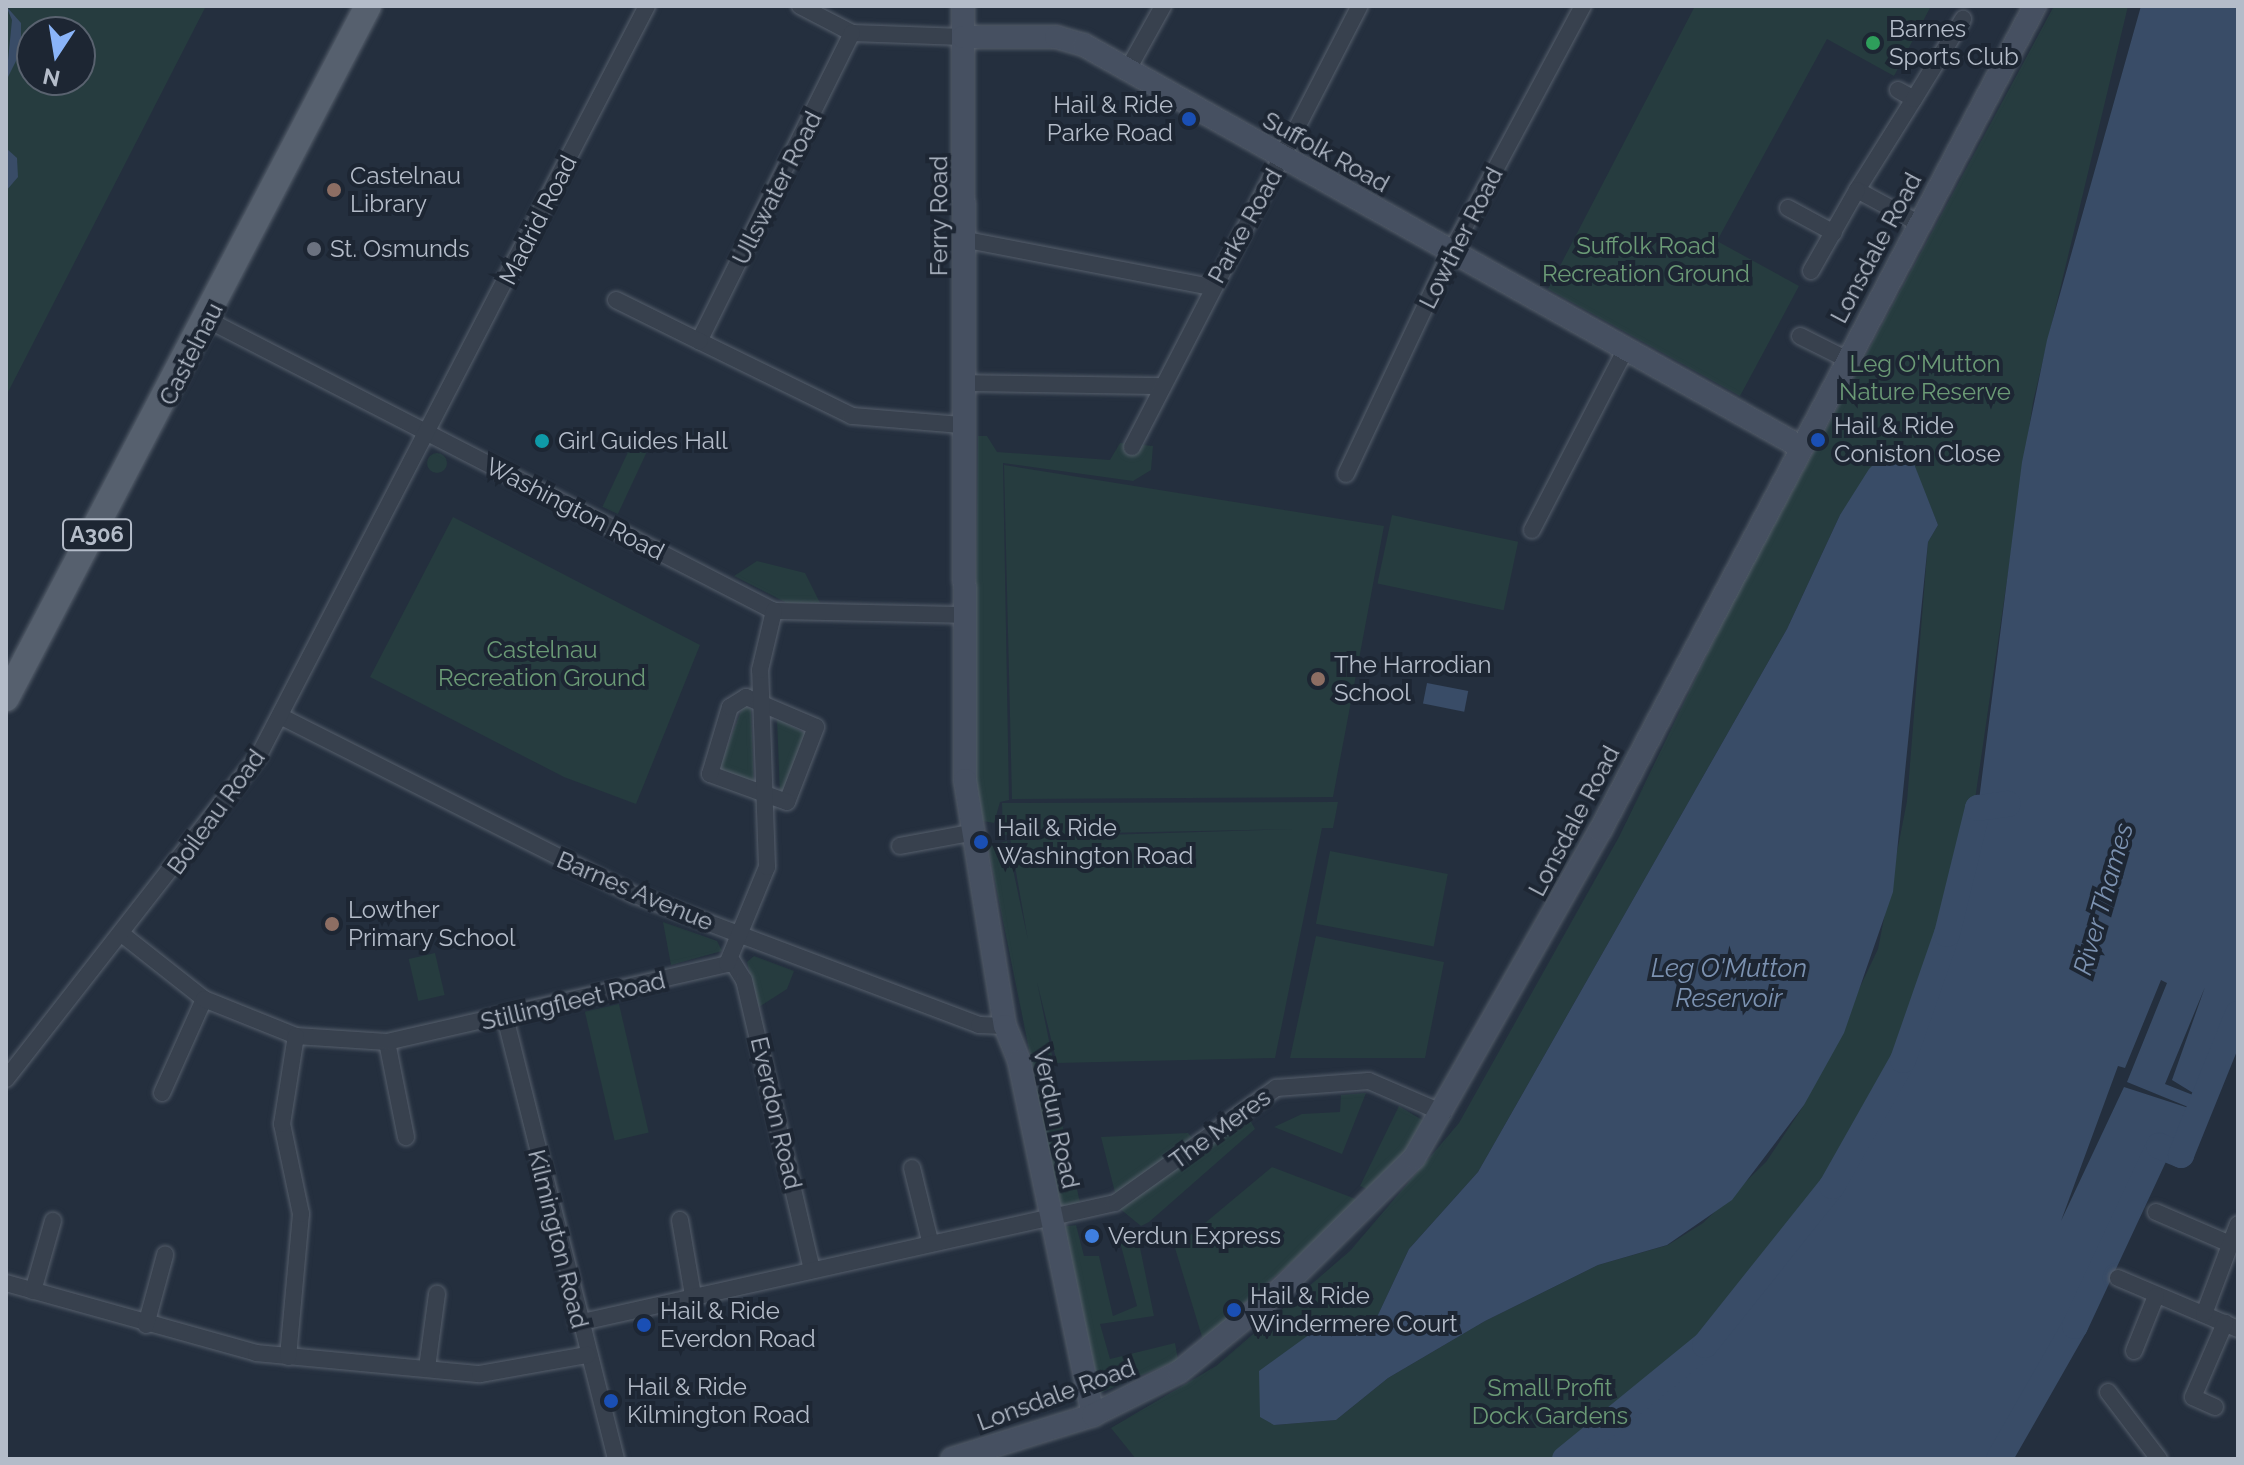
<!DOCTYPE html>
<style>
body{margin:0}
#map{position:relative;width:2244px;height:1465px;overflow:hidden;background:#242f3e;font-family:Raleway,sans-serif}
div>[style]{position:absolute}
[style*='--x']{left:calc(var(--x)*1px);top:calc(var(--y)*1px);width:calc(var(--w)*1px);rotate:calc(var(--a)*1deg)}
.green>*{inset:0;background:#263c3f;transform-origin:0 0}
.round{border-radius:50%}
.water>*{inset:0;background:#394c67;transform-origin:0 0}
.pier>*{inset:0;background:#242f3e}
.river>*{height:26px;margin:-13px;padding:0 13px;transform-origin:13px;border-radius:13px;background:#394c67}
.roads{filter:drop-shadow(0 0 2px #565f6c) drop-shadow(0 0 2px #565f6c)}
.street>*{height:16px;margin:-8px;padding:0 8px;transform-origin:8px;border-radius:8px;background:#38414e}
.secondary>*{height:22px;margin:-11px;padding:0 11px;transform-origin:11px;border-radius:11px;background:#465061}
.primary>*{height:26px;margin:-13px;padding:0 13px;transform-origin:13px;border-radius:13px;background:#56606e}
.dots>*{width:22px;height:22px;translate:-50% -50%;box-sizing:border-box;border:4px solid #1d2633;border-radius:50%}
span{translate:-50% -50%;white-space:nowrap;text-align:center;line-height:1.15;-webkit-text-stroke:8px #1d2633;paint-order:stroke}
.shield-label span{padding:2px 6px;background:#1d2633;border:2px solid;border-radius:6px;-webkit-text-stroke-width:0}
.shield-label{font-size:22px;color:#b4bcc9;font-weight:700}
.poi-label{font-size:24px;color:#b4bcc9}
.left{translate:0 -50%;text-align:left}
.right{translate:-100% -50%;text-align:right}
.street-label{font-size:24px;color:#b4bcc9}
.park-label{font-size:24px;color:#6b9a76}
.water-label{font-size:26px;color:#7c92b1;font-style:italic}
.frame{position:absolute;inset:0;border:8px solid #b4bcc9;pointer-events:none}
.north{position:absolute;left:16px;top:16px;width:80px;height:80px;box-sizing:border-box;background:#1d2633;border:2px solid #59626f;border-radius:50%;rotate:192deg;font-size:22px;font-weight:700;line-height:32px;text-align:center;color:#b4bcc9}
.north::after{content:'';display:block;margin:auto;width:28px;height:36px;background:#8ab4f8;clip-path:polygon(50% 0,100% 100%,50% 72%,0 100%)}
</style>
<div id="map">
<div class="green">
<div style="clip-path:polygon(evenodd,6px 6px,206px 6px,6px 396px,6px 6px,32px 32px,80px 32px,80px 80px,32px 80px,32px 32px)"></div>
<div style="clip-path:polygon(1695px 6px,1931px 6px,1894px 76px,1827px 39px,1717px 241px,1799px 286px,1740px 396px,1548px 289px)"></div>
<div style="clip-path:polygon(evenodd,2054px 6px,2128px 6px,2033px 402px,1965px 868px,1903px 1060px,1832px 1186px,1705px 1345px,1565px 1459px,1136px 1459px,1111px 1428px,1216px 1366px,1350px 1251px,1459px 1123px,1619px 837px,1734px 599px,2054px 6px,1890px 448px,1916px 472px,1938px 525px,1928px 542px,1907px 801px,1878px 949px,1804px 1105px,1766px 1162px,1703px 1223px,1668px 1245px,1598px 1265px,1485px 1321px,1388px 1378px,1336px 1420px,1274px 1425px,1310px 1335px,1377px 1317px,1409px 1249px,1478px 1172px,1787px 629px,1840px 515px,1890px 448px)"></div>
<div style="clip-path:polygon(978px 436px,987px 436px,997px 452px,1110px 460px,1120px 443px,1153px 446px,1151px 470px,1133px 481px,1003px 463px,1009px 800px,1000px 802px,994px 823px,983px 821px,973px 787px)"></div>
<div style="left:635px;top:437px;width:17px;height:77px;rotate:25deg"></div>
<div class="round" style="left:427px;top:453px;width:20px;height:20px"></div>
<div style="clip-path:polygon(1004px 465px,1384px 526px,1333px 797px,1012px 799px)"></div>
<div style="left:1392px;top:515px;width:129px;height:70px;rotate:12deg"></div>
<div style="clip-path:polygon(453px 517px,700px 645px,636px 804px,564px 777px,370px 677px)"></div>
<div style="clip-path:polygon(757px 561px,805px 573px,820px 603px,787px 603px,734px 576px)"></div>
<div style="clip-path:polygon(743px 706px,751px 708px,754px 790px,722px 778px,719px 768px)"></div>
<div style="clip-path:polygon(777px 718px,806px 734px,788px 793px,780px 796px)"></div>
<div style="clip-path:polygon(1338px 802px,1333px 828px,1322px 828px,1275px 1058px,1057px 1063px,1037px 982px,1054px 1065px,1052px 1077px,1035px 1079px,988px 847px,1007px 841px,1028px 940px,1010px 838px,1296px 829px,1003px 835px,1002px 803px)"></div>
<div style="left:1330px;top:851px;width:120px;height:74px;rotate:11deg"></div>
<div style="clip-path:polygon(663px 922px,717px 941px,722px 951px,671px 965px)"></div>
<div style="clip-path:polygon(1316px 936px,1444px 962px,1425px 1058px,1290px 1058px)"></div>
<div style="left:435px;top:953px;width:43px;height:27px;rotate:77deg"></div>
<div style="clip-path:polygon(754px 956px,794px 971px,787px 989px,759px 1007px,747px 962px)"></div>
<div style="left:619px;top:1004px;width:132px;height:35px;rotate:77deg"></div>
<div style="clip-path:polygon(1054px 1088px,1081px 1207px,1059px 1210px,1034px 1089px)"></div>
<div style="clip-path:polygon(1366px 1093px,1342px 1154px,1274px 1127px,1302px 1114px,1340px 1112px,1341px 1095px)"></div>
<div style="clip-path:polygon(1399px 1106px,1427px 1123px,1375px 1192px,1360px 1186px)"></div>
<div style="clip-path:polygon(1250px 1120px,1255px 1129px,1149px 1222px,1141px 1226px,1119px 1208px,1101px 1137px,1188px 1133px,1201px 1149px)"></div>
<div style="clip-path:polygon(1272px 1167px,1361px 1201px,1203px 1340px,1175px 1248px)"></div>
<div style="clip-path:polygon(1076px 1225px,1084px 1256px,1099px 1256px,1113px 1316px,1137px 1306px,1120px 1242px,1138px 1238px,1154px 1316px,1100px 1324px,1110px 1359px,1175px 1343px,1178px 1360px,1098px 1394px,1060px 1227px)"></div>
</div>
<div class="water">
<div style="clip-path:polygon(6px 6px,21px 23px,21px 51px,6px 81px,12px 20px)"></div>
<div style="clip-path:polygon(2141px 6px,2238px 6px,2238px 1014px,2229px 1038px,2181px 1155px,2159px 1147px,2075px 1326px,1999px 1459px,1565px 1459px,1704px 1345px,1791px 1247px,1903px 1060px,1947px 934px,1978px 808px,2022px 462px,2047px 340px)"></div>
<div style="clip-path:polygon(6px 148px,17px 158px,18px 177px,6px 191px)"></div>
<div style="clip-path:polygon(1907px 446px,1938px 525px,1928px 542px,1893px 892px,1844px 1033px,1804px 1105px,1732px 1200px,1667px 1245px,1598px 1265px,1485px 1321px,1388px 1378px,1336px 1420px,1274px 1425px,1260px 1417px,1259px 1371px,1310px 1334px,1377px 1317px,1409px 1249px,1478px 1172px,1787px 629px,1840px 515px,1869px 469px,1890px 448px)"></div>
<div style="left:1427px;top:683px;width:42px;height:21px;rotate:11deg"></div>
</div>
<div class="pier">
<div style="clip-path:polygon(2161px 980px,2167px 983px,2127px 1082px,2198px 1111px,2124px 1087px,2061px 1221px,2118px 1066px,2125px 1068px)"></div>
<div style="clip-path:polygon(2205px 987px,2172px 1080px,2203px 1099px,2165px 1084px)"></div>
</div>
<div class="river">
<div style="--x:1565;--y:1459;--w:181;--a:-39.2"></div>
<div style="--x:1705;--y:1345;--w:203;--a:-51.4"></div>
<div style="--x:1832;--y:1186;--w:145;--a:-60.6"></div>
<div style="--x:1903;--y:1060;--w:133;--a:-70.8"></div>
<div style="--x:1947;--y:934;--w:130;--a:-76.2"></div>
<div style="--x:1978;--y:808;--w:30;--a:-8"></div>
<div style="--x:1999;--y:1459;--w:153;--a:-60.3"></div>
<div style="--x:2075;--y:1326;--w:199;--a:-65"></div>
<div style="--x:2159;--y:1146;--w:24;--a:22"></div>
<div style="--x:2181;--y:1155;--w:152;--a:-68"></div>
</div>
<div class="roads">
<div class="street">
<div style="--x:800;--y:6;--w:59;--a:27.4"></div>
<div style="--x:852;--y:33;--w:111;--a:2.1"></div>
<div style="--x:852;--y:33;--w:344;--a:116.4"></div>
<div style="--x:699;--y:341;--w:170;--a:26.1"></div>
<div style="--x:852;--y:416;--w:110;--a:4.7"></div>
<div style="--x:1127;--y:71;--w:74;--a:-61"></div>
<div style="--x:1898;--y:90;--w:18;--a:29"></div>
<div style="--x:1914;--y:99;--w:107;--a:122.1"></div>
<div style="--x:1857;--y:190;--w:69;--a:28.4"></div>
<div style="--x:1914;--y:99;--w:94;--a:-58.5"></div>
<div style="--x:1788;--y:208;--w:52;--a:28.5"></div>
<div style="--x:967;--y:240;--w:249;--a:10.9"></div>
<div style="--x:1811;--y:271;--w:93;--a:-60.4"></div>
<div style="--x:616;--y:300;--w:93;--a:26.3"></div>
<div style="--x:208;--y:320;--w:636;--a:27.21"></div>
<div style="--x:774;--y:611;--w:189;--a:1.2"></div>
<div style="--x:1800;--y:336;--w:51;--a:26.6"></div>
<div style="--x:963;--y:383;--w:197;--a:0.9"></div>
<div style="--x:1132;--y:447;--w:496;--a:-62.7"></div>
<div style="--x:1346;--y:474;--w:246;--a:-64.7"></div>
<div style="--x:1451;--y:252;--w:279;--a:-61.8"></div>
<div style="--x:1532;--y:530;--w:204;--a:-62.6"></div>
<div style="--x:746;--y:697;--w:76;--a:23.2"></div>
<div style="--x:816;--y:727;--w:80;--a:111.1"></div>
<div style="--x:787;--y:802;--w:82;--a:-160"></div>
<div style="--x:710;--y:774;--w:70;--a:-73.4"></div>
<div style="--x:730;--y:707;--w:19;--a:-32"></div>
<div style="--x:280;--y:716;--w:398;--a:26.8"></div>
<div style="--x:635;--y:895;--w:368;--a:20.7"></div>
<div style="--x:979;--y:1025;--w:26;--a:2"></div>
<div style="--x:900;--y:846;--w:76;--a:-10.6"></div>
<div style="--x:123;--y:935;--w:103;--a:38.3"></div>
<div style="--x:732;--y:961;--w:22;--a:58"></div>
<div style="--x:744;--y:980;--w:298;--a:76.8"></div>
<div style="--x:505;--y:1017;--w:456;--a:75.9"></div>
<div style="--x:387;--y:1042;--w:97;--a:78.7"></div>
<div style="--x:6;--y:1079;--w:409;--a:-52"></div>
<div style="--x:258;--y:757;--w:846;--a:-62.62"></div>
<div style="--x:162;--y:1093;--w:103;--a:-65.9"></div>
<div style="--x:204;--y:999;--w:99;--a:21.9"></div>
<div style="--x:296;--y:1036;--w:91;--a:3.8"></div>
<div style="--x:387;--y:1042;--w:349;--a:-12.9"></div>
<div style="--x:727;--y:964;--w:105;--a:-67.6"></div>
<div style="--x:767;--y:867;--w:197;--a:-92"></div>
<div style="--x:760;--y:670;--w:61;--a:-76.7"></div>
<div style="--x:912;--y:1168;--w:75;--a:76.1"></div>
<div style="--x:2156;--y:1212;--w:81;--a:23.4"></div>
<div style="--x:680;--y:1220;--w:76;--a:80.2"></div>
<div style="--x:2118;--y:1278;--w:130;--a:23"></div>
<div style="--x:6;--y:1283;--w:260;--a:15.6"></div>
<div style="--x:256;--y:1353;--w:225;--a:5.4"></div>
<div style="--x:480;--y:1374;--w:109;--a:-10.1"></div>
<div style="--x:33;--y:1291;--w:73;--a:-74.1"></div>
<div style="--x:2204;--y:1314;--w:96;--a:-69.3"></div>
<div style="--x:578;--y:1323;--w:550;--a:-12.6"></div>
<div style="--x:1115;--y:1203;--w:198;--a:-35.5"></div>
<div style="--x:1276;--y:1088;--w:93;--a:-4.3"></div>
<div style="--x:1369;--y:1081;--w:81;--a:23.4"></div>
<div style="--x:146;--y:1325;--w:73;--a:-74.8"></div>
<div style="--x:2134;--y:1351;--w:59;--a:-68.2"></div>
<div style="--x:288;--y:1357;--w:144;--a:-84.8"></div>
<div style="--x:301;--y:1214;--w:92;--a:-101.9"></div>
<div style="--x:282;--y:1124;--w:89;--a:-81"></div>
<div style="--x:427;--y:1368;--w:75;--a:-82.3"></div>
<div style="--x:2108;--y:1392;--w:84;--a:52.7"></div>
<div style="--x:2215;--y:1407;--w:24;--a:-156"></div>
<div style="--x:2193;--y:1397;--w:81;--a:-66.6"></div>
</div>
<div class="secondary">
<div style="--x:963;--y:6;--w:774;--a:89.85"></div>
<div style="--x:965;--y:780;--w:249;--a:80.8"></div>
<div style="--x:1005;--y:1026;--w:38;--a:68"></div>
<div style="--x:1019;--y:1061;--w:362;--a:78.2"></div>
<div style="--x:963;--y:37;--w:93;--a:0"></div>
<div style="--x:1056;--y:37;--w:29;--a:16"></div>
<div style="--x:1084;--y:45;--w:820;--a:29.29"></div>
<div style="--x:952;--y:1459;--w:148;--a:-17.3"></div>
<div style="--x:1093;--y:1415;--w:96;--a:-26.6"></div>
<div style="--x:1179;--y:1372;--w:133;--a:-39.2"></div>
<div style="--x:1282;--y:1288;--w:185;--a:-44.6"></div>
<div style="--x:1414;--y:1158;--w:376;--a:-60.4"></div>
<div style="--x:1600;--y:831;--w:933;--a:-62.2"></div>
</div>
<div class="primary">
<div style="--x:6;--y:698;--w:781;--a:-62.38"></div>
</div>
</div>
<div class="dots">
<div style="left:1873px;top:43px;background:#2e9e5b"></div>
<div style="left:1189px;top:119px;background:#1a4fb4"></div>
<div style="left:334px;top:190px;background:#8d6e63"></div>
<div style="left:314px;top:249px;background:#6b7280"></div>
<div style="left:1818px;top:440px;background:#1a4fb4"></div>
<div style="left:542px;top:441px;background:#0f9aa8"></div>
<div style="left:1318px;top:679px;background:#8d6e63"></div>
<div style="left:981px;top:842px;background:#1a4fb4"></div>
<div style="left:332px;top:924px;background:#8d6e63"></div>
<div style="left:1092px;top:1236px;background:#3f7fe0"></div>
<div style="left:1234px;top:1310px;background:#1a4fb4"></div>
<div style="left:644px;top:1325px;background:#1a4fb4"></div>
<div style="left:611px;top:1401px;background:#1a4fb4"></div>
</div>
<div class="shield-label">
<span style="left:97px;top:535px">A306</span>
</div>
<div class="poi-label">
<span class="left" style="left:1889px;top:43px">Barnes<br>Sports Club</span>
<span class="right" style="left:1173px;top:119px">Hail &amp; Ride<br>Parke Road</span>
<span class="left" style="left:350px;top:190px">Castelnau<br>Library</span>
<span class="left" style="left:330px;top:249px">St. Osmunds</span>
<span class="left" style="left:1834px;top:440px">Hail &amp; Ride<br>Coniston Close</span>
<span class="left" style="left:558px;top:441px">Girl Guides Hall</span>
<span class="left" style="left:1334px;top:679px">The Harrodian<br>School</span>
<span class="left" style="left:997px;top:842px">Hail &amp; Ride<br>Washington Road</span>
<span class="left" style="left:348px;top:924px">Lowther<br>Primary School</span>
<span class="left" style="left:1108px;top:1236px">Verdun Express</span>
<span class="left" style="left:1250px;top:1310px">Hail &amp; Ride<br>Windermere Court</span>
<span class="left" style="left:660px;top:1325px">Hail &amp; Ride<br>Everdon Road</span>
<span class="left" style="left:627px;top:1401px">Hail &amp; Ride<br>Kilmington Road</span>
</div>
<div class="street-label">
<span style="left:1326px;top:152px;rotate:29deg">Suffolk Road</span>
<span style="left:777px;top:188px;rotate:-63deg">Ullswater Road</span>
<span style="left:939px;top:216px;rotate:-90deg">Ferry Road</span>
<span style="left:538px;top:220px;rotate:-63deg">Madrid Road</span>
<span style="left:1245px;top:226px;rotate:-61deg">Parke Road</span>
<span style="left:1461px;top:238px;rotate:-63deg">Lowther Road</span>
<span style="left:1876px;top:248px;rotate:-62deg">Lonsdale Road</span>
<span style="left:191px;top:354px;rotate:-63deg">Castelnau</span>
<span style="left:575px;top:509px;rotate:27deg">Washington Road</span>
<span style="left:216px;top:812px;rotate:-54deg">Boileau Road</span>
<span style="left:1574px;top:821px;rotate:-62deg">Lonsdale Road</span>
<span style="left:635px;top:891px;rotate:23deg">Barnes Avenue</span>
<span style="left:573px;top:1001px;rotate:-13deg">Stillingfleet Road</span>
<span style="left:776px;top:1113px;rotate:77deg">Everdon Road</span>
<span style="left:1056px;top:1118px;rotate:78deg">Verdun Road</span>
<span style="left:1220px;top:1129px;rotate:-36deg">The Meres</span>
<span style="left:558px;top:1239px;rotate:76deg">Kilmington Road</span>
<span style="left:1056px;top:1395px;rotate:-20deg">Lonsdale Road</span>
</div>
<div class="park-label">
<span style="left:1646px;top:260px">Suffolk Road<br>Recreation Ground</span>
<span style="left:1925px;top:378px">Leg O'Mutton<br>Nature Reserve</span>
<span style="left:542px;top:664px">Castelnau<br>Recreation Ground</span>
<span style="left:1550px;top:1402px">Small Profit<br>Dock Gardens</span>
</div>
<div class="water-label">
<span style="left:2104px;top:899px;rotate:-74deg">River Thames</span>
<span style="left:1729px;top:984px">Leg O'Mutton<br>Reservoir</span>
</div>
<div class="frame"></div>
<div class="north">N</div>
</div>
